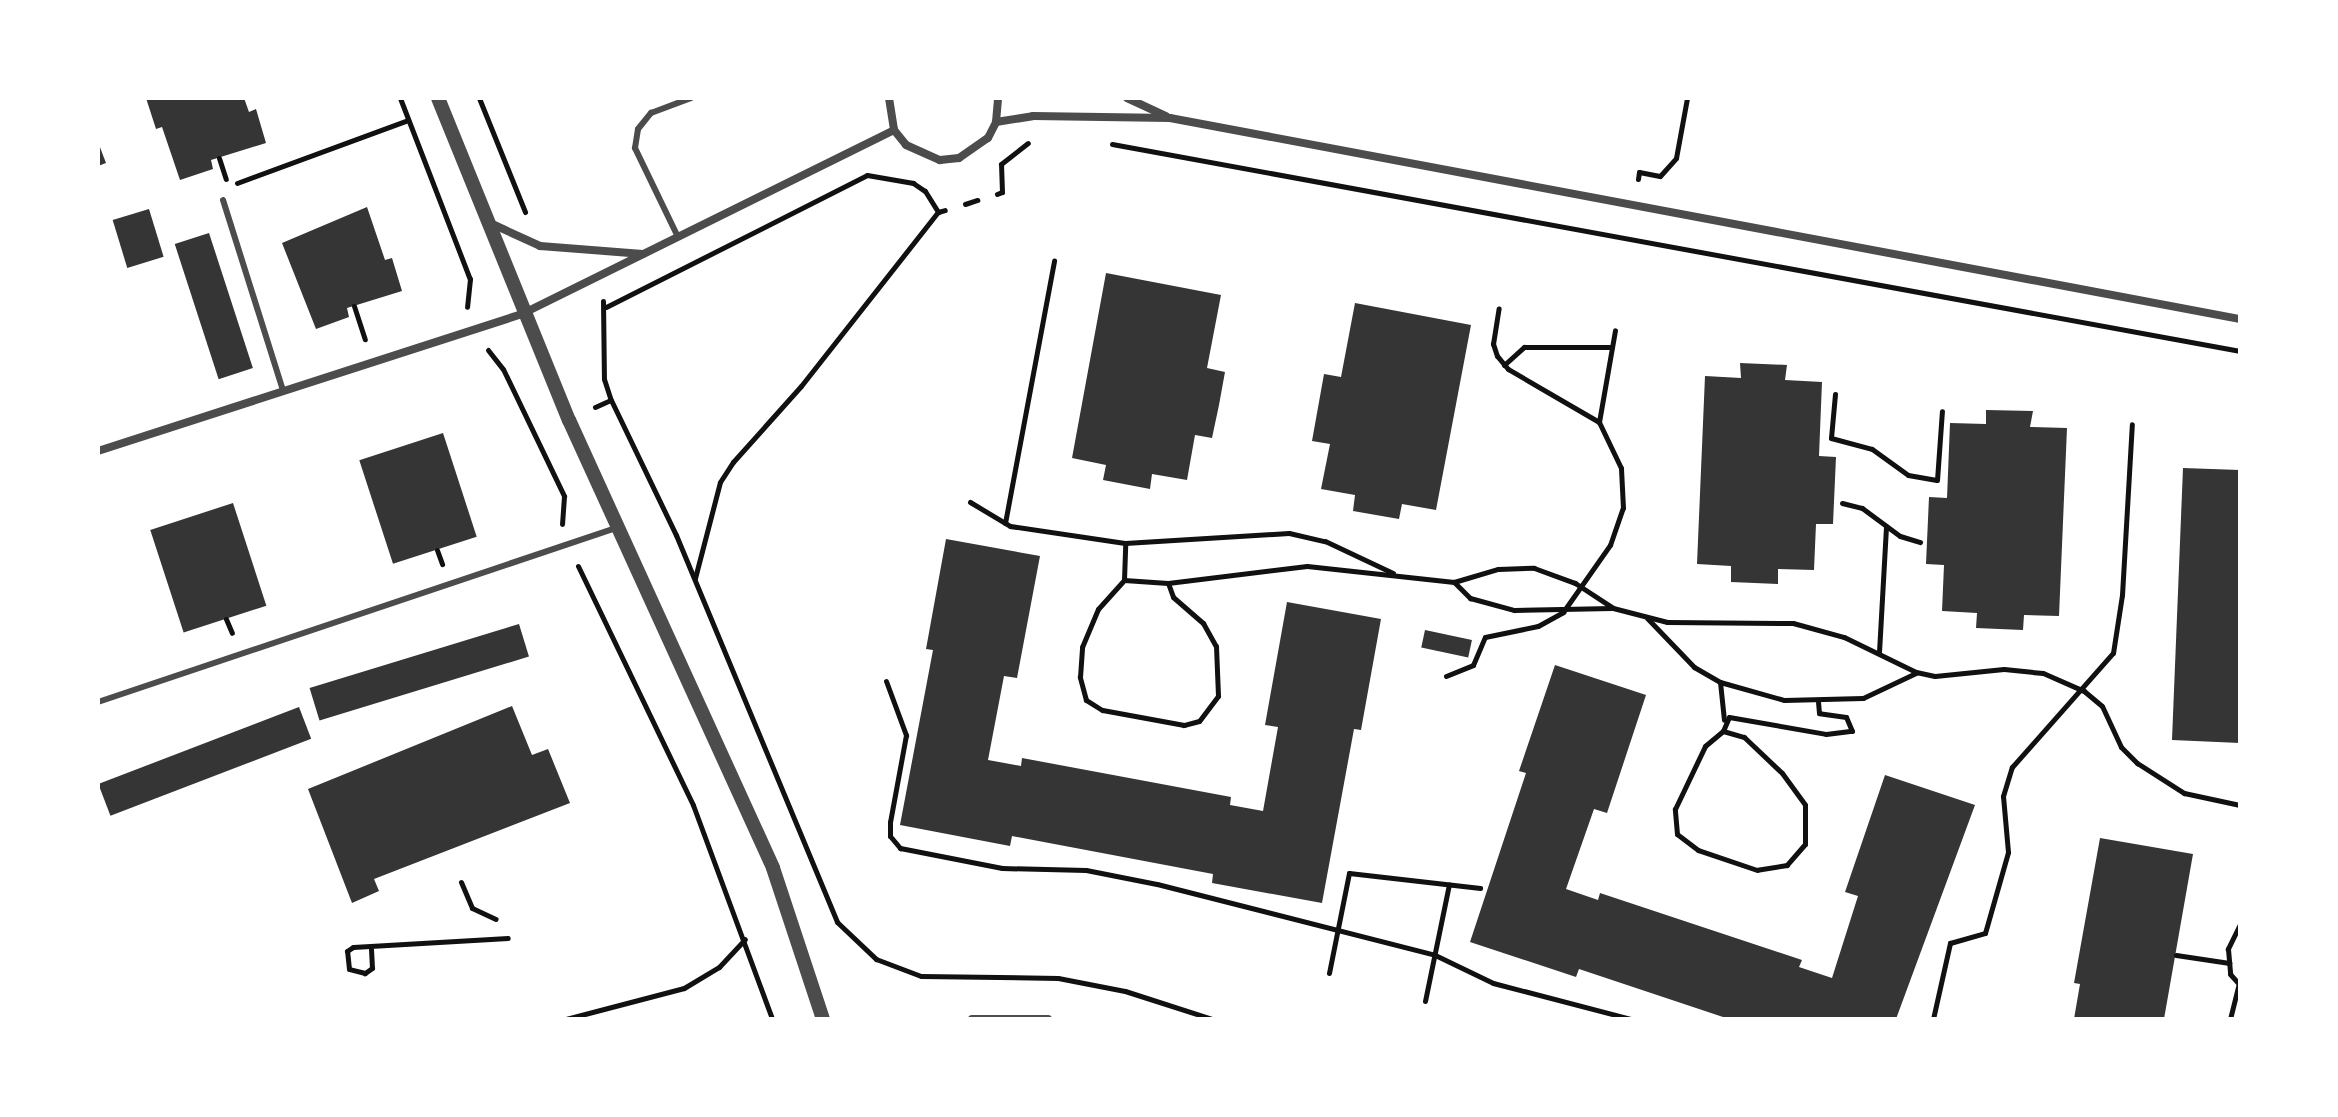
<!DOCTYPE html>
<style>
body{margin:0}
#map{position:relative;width:2338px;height:1117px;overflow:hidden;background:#fff;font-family:Overpass,sans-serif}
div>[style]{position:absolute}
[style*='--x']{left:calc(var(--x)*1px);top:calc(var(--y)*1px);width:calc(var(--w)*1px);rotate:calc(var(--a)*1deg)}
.building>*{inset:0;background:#353535;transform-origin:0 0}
.path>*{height:5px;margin:-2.5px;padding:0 2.5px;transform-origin:2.5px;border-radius:2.5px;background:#111}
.service>*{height:6px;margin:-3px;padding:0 3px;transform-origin:3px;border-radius:3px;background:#4c4c4c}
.minor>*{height:8px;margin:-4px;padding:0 4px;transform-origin:4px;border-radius:4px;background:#4c4c4c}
.tertiary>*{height:14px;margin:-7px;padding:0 7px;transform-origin:7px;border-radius:7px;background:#4c4c4c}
span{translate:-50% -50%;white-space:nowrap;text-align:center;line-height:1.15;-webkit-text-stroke:8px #fff;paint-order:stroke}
.frame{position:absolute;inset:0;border:100px solid #fff;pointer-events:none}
</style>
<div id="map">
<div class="building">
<div style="clip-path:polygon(146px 98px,244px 98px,249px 112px,256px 109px,266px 143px,211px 160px,213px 169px,180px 180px,162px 127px,156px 129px)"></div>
<div style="clip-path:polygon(98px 142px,106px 163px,98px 166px)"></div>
<div style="clip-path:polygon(367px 207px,385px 260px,392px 258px,402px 291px,347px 308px,349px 317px,316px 329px,282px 243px)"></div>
<div style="left:149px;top:209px;width:50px;height:38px;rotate:73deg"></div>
<div style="left:209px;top:233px;width:142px;height:36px;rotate:72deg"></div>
<div style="clip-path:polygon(1106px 273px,1221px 295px,1207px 368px,1225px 372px,1219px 405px,1212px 438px,1195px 435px,1187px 480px,1152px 474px,1150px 489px,1103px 480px,1106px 465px,1072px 458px)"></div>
<div style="clip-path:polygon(1355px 303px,1471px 325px,1436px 510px,1402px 504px,1399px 519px,1353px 511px,1355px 495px,1321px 489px,1330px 444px,1312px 441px,1324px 374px,1341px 377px)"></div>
<div style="clip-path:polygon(1740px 363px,1787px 365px,1785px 380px,1822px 382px,1819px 456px,1836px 457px,1833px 524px,1816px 524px,1814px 570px,1778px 569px,1778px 584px,1731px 582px,1731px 566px,1697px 564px,1705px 376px,1741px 378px)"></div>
<div style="clip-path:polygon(1986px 410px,2033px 411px,2030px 427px,2067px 428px,2059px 616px,2024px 615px,2023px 630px,1976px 628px,1977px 613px,1942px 611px,1944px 565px,1926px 564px,1929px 497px,1947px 498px,1950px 423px,1986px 424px)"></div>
<div style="left:443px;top:433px;width:109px;height:88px;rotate:72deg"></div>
<div style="clip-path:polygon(2183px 468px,2240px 470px,2240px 743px,2172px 740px)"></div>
<div style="left:233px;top:503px;width:108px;height:87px;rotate:72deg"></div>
<div style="clip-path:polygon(946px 539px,1040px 556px,1017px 678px,1004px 676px,988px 760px,1021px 766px,1022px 758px,1231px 797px,1230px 805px,1263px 811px,1278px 727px,1265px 725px,1287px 602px,1381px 619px,1361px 730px,1354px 729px,1322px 903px,1212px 883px,1213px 874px,1012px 836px,1010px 846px,900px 825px,933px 650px,926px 649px)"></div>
<div style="left:519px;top:624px;width:34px;height:219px;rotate:73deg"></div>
<div style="left:1425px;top:630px;width:48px;height:18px;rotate:12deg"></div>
<div style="clip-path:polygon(1555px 665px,1646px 695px,1607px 813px,1594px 809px,1566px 889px,1598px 900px,1600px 893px,1802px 960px,1799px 967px,1832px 978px,1858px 896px,1845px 892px,1885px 775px,1975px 805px,1896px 1019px,1729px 1019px,1579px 969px,1576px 977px,1470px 942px,1526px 773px,1519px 771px)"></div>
<div style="clip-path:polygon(512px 706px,532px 755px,548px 749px,570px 803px,374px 879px,379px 891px,352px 903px,308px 789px)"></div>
<div style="left:299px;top:707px;width:34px;height:215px;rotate:69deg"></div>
<div style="clip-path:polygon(2100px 838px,2193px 854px,2164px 1019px,2074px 1019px,2080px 984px,2074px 983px)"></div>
</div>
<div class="path">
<div style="--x:400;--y:98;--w:194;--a:68.9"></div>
<div style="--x:470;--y:279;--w:28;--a:96"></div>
<div style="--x:479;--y:98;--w:123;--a:68"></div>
<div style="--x:1112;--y:144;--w:1147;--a:10.4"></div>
<div style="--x:219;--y:158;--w:22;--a:72"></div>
<div style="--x:1638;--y:179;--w:7;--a:-82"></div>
<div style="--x:1639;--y:172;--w:21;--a:11"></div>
<div style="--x:1660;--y:176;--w:24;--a:-48"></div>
<div style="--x:1676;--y:158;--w:61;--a:-79.6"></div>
<div style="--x:237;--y:183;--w:182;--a:-20.2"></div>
<div style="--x:997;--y:194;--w:5;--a:-22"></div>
<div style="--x:1002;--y:192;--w:28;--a:-92"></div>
<div style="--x:1001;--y:164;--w:34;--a:-38"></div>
<div style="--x:965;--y:204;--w:13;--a:-18"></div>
<div style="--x:603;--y:301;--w:78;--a:89.3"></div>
<div style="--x:604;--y:379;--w:22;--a:72"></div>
<div style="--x:611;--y:400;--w:150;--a:64.3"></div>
<div style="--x:676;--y:535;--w:419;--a:67.4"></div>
<div style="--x:837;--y:922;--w:54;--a:43.5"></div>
<div style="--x:876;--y:959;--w:48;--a:20.7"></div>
<div style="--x:921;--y:976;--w:137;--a:0.8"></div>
<div style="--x:1058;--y:978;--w:68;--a:11"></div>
<div style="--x:1125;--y:991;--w:91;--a:17.8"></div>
<div style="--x:354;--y:306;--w:35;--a:72"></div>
<div style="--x:606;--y:307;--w:292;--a:-26.8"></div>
<div style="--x:867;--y:175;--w:47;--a:9.9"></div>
<div style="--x:913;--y:183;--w:14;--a:34"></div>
<div style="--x:925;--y:191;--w:25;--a:58"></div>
<div style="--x:938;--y:212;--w:7;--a:-16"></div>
<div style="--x:488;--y:350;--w:24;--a:52"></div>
<div style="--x:503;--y:369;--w:141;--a:64.3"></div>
<div style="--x:564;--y:496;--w:28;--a:94"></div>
<div style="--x:1504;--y:365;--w:27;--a:-42"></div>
<div style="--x:1524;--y:347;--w:88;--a:0"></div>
<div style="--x:1835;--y:394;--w:44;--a:95.2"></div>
<div style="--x:1831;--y:438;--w:42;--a:15"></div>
<div style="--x:1872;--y:449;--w:44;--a:35.8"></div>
<div style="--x:1908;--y:475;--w:29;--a:10"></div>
<div style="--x:1937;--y:480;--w:69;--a:-85.9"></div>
<div style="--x:595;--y:407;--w:17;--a:-24"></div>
<div style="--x:1599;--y:422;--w:93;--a:-80.1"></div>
<div style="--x:970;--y:502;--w:47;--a:31"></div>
<div style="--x:1010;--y:526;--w:116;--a:8.4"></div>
<div style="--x:1125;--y:543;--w:164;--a:-3.5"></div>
<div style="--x:1289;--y:533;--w:37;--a:13"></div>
<div style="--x:1325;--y:541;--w:75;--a:25.2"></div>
<div style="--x:1842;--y:503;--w:21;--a:14"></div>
<div style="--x:1862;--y:508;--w:47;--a:36.4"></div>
<div style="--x:1900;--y:536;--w:21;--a:17"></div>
<div style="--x:1005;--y:523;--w:267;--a:-79.4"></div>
<div style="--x:437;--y:550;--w:15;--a:70"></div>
<div style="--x:578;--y:566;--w:265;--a:64.3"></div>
<div style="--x:693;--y:805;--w:228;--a:69.7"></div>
<div style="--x:695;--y:578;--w:99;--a:-75.4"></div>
<div style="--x:720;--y:482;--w:24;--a:-57"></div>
<div style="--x:733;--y:462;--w:102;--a:-48.2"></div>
<div style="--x:801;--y:386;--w:221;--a:-51.8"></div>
<div style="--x:1124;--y:580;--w:37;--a:-88"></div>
<div style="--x:1454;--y:582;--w:23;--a:45"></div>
<div style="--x:1470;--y:598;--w:46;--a:15.3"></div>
<div style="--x:1514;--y:610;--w:98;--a:-1.2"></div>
<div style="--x:1168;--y:583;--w:15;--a:70"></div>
<div style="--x:1173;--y:597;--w:40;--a:41"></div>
<div style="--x:1203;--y:623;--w:26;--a:61"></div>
<div style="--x:1216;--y:646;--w:50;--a:87.7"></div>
<div style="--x:1218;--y:696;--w:31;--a:127"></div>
<div style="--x:1199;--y:721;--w:16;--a:165"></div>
<div style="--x:1184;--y:725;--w:83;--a:-169.6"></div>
<div style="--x:1102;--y:710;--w:19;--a:-148"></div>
<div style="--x:1086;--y:700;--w:24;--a:-105"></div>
<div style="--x:1080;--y:677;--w:30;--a:-86"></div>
<div style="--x:1082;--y:647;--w:41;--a:-67.2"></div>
<div style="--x:1098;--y:609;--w:39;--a:-48"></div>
<div style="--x:1124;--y:580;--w:44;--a:3.9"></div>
<div style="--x:1168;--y:583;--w:140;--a:-7"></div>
<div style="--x:1307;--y:566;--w:148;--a:6.2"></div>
<div style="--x:1454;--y:582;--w:46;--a:-16.5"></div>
<div style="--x:1498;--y:569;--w:36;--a:-2"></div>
<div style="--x:1534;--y:568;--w:44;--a:20.1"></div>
<div style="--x:1575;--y:583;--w:45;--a:33.3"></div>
<div style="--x:1613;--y:608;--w:56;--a:14.5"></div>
<div style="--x:1667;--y:622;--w:126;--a:0.5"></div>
<div style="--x:1793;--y:623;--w:53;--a:15.4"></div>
<div style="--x:1844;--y:637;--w:80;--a:25.9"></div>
<div style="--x:1916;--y:672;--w:19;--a:12"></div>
<div style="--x:1935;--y:676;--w:69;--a:-5.8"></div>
<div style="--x:2004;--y:669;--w:39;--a:6"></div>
<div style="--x:2043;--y:673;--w:45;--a:23.7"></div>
<div style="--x:2084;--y:691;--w:23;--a:40"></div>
<div style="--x:2102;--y:706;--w:45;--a:65.1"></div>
<div style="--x:2121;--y:747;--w:23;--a:45"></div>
<div style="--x:2137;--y:763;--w:56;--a:32.6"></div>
<div style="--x:2184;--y:793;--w:57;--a:12.1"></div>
<div style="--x:1647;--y:618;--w:68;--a:46.2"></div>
<div style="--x:1694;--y:667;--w:30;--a:30"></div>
<div style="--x:1720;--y:682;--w:66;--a:15.7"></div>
<div style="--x:1784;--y:700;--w:79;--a:-1.5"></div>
<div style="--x:1863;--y:698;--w:59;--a:-25.3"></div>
<div style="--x:226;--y:619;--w:15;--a:67"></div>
<div style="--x:1879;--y:652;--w:126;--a:-86.8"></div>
<div style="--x:1446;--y:676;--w:29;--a:-22"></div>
<div style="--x:1473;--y:665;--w:30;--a:-67"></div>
<div style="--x:1485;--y:637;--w:54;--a:-11.7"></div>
<div style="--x:1538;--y:626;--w:29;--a:-29"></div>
<div style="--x:1563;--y:612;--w:82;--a:-55"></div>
<div style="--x:1610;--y:545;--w:39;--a:-71"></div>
<div style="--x:1623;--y:508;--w:40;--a:-92.9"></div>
<div style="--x:1621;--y:468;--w:51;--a:-115.6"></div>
<div style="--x:1599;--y:422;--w:105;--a:-149.8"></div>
<div style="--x:1508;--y:369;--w:17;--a:-130"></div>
<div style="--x:1497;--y:356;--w:13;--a:-108"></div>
<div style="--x:1493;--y:344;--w:36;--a:-81"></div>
<div style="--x:886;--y:681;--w:58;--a:69.7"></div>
<div style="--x:906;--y:735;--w:88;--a:100.4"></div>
<div style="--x:890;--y:822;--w:14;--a:90"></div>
<div style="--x:890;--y:836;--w:16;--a:50"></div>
<div style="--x:900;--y:848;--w:104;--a:11.1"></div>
<div style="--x:1002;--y:868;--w:84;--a:1.4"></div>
<div style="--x:1086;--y:870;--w:72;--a:11.2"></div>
<div style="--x:1157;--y:884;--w:287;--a:14.3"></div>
<div style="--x:1435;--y:955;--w:64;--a:25.8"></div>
<div style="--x:1493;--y:983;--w:143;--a:14.6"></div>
<div style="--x:1720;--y:682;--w:38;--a:84"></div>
<div style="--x:1723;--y:731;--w:22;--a:16"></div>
<div style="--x:1744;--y:737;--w:52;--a:43.5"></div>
<div style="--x:1782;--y:773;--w:39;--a:54"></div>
<div style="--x:1805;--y:805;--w:39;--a:90"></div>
<div style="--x:1805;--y:844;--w:28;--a:131"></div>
<div style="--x:1787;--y:865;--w:30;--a:171"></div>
<div style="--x:1757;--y:870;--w:62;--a:-161.3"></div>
<div style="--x:1698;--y:850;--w:26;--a:-143"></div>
<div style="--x:1677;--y:834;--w:25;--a:-95"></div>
<div style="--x:1675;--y:809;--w:70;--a:-64.5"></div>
<div style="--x:1705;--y:746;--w:23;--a:-40"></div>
<div style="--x:1723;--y:731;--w:15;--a:-67"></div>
<div style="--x:1729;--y:717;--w:98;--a:9.9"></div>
<div style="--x:1826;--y:734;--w:26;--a:-7"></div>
<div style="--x:1852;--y:731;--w:15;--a:-113"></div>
<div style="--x:1846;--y:717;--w:27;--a:-172"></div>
<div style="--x:1819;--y:713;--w:11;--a:-95"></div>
<div style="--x:461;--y:882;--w:28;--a:67"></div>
<div style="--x:472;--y:908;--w:26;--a:25"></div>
<div style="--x:2240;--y:924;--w:28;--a:116"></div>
<div style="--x:2228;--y:949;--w:25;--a:85"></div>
<div style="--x:2230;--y:974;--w:15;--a:48"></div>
<div style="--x:371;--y:949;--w:19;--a:87"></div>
<div style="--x:372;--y:968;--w:9;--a:144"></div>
<div style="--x:365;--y:973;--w:16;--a:-166"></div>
<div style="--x:349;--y:969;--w:18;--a:-96"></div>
<div style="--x:347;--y:951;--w:7;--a:-34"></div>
<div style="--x:353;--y:947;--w:155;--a:-3.3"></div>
<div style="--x:2176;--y:955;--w:54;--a:8.6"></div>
<div style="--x:1329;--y:973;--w:102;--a:-78.7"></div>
<div style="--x:1349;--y:873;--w:132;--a:6.5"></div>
<div style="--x:1425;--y:1001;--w:119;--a:-78.4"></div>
<div style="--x:566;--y:1019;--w:122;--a:-14.7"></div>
<div style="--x:684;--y:988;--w:41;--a:-31"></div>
<div style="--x:719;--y:967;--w:38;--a:-47"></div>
<div style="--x:1933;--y:1019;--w:78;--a:-77.4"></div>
<div style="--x:1950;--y:943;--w:36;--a:-16"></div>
<div style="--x:1985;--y:933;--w:84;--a:-74.1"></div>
<div style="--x:2008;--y:852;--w:56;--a:-95.1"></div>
<div style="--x:2003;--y:796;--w:30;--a:-73"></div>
<div style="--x:2012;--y:767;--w:152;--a:-48.5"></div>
<div style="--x:2113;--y:653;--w:59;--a:-81.2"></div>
<div style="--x:2122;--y:595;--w:171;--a:-86.7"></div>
<div style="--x:2230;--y:1019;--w:36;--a:-76"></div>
</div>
<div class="service">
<div style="--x:223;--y:200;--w:199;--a:72.5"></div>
<div style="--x:678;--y:237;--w:99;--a:-115.8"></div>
<div style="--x:635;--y:148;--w:19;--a:-81"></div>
<div style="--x:638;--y:129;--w:21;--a:-51"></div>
<div style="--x:651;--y:113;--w:43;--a:-20.6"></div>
<div style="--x:98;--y:702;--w:546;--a:-18.57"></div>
</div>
<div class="minor">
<div style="--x:889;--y:98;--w:32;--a:81"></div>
<div style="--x:894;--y:130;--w:19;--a:51"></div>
<div style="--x:906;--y:145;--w:37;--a:24"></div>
<div style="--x:940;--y:160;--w:19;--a:-6"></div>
<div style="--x:959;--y:158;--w:35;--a:-35"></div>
<div style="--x:988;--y:138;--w:18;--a:-63"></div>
<div style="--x:996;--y:122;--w:24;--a:-85"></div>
<div style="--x:1127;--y:98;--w:43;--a:24.8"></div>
<div style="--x:996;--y:122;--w:37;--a:-9"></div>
<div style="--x:1033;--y:116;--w:137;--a:0.8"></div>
<div style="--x:1170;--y:118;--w:1089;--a:10.64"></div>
<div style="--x:490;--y:223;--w:55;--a:24.7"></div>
<div style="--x:540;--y:246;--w:103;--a:4.4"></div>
<div style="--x:98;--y:451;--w:448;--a:-17.9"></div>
<div style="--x:524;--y:313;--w:413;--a:-26.3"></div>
<div style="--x:972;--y:1019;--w:76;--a:0"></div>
</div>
<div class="tertiary">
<div style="--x:438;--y:98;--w:348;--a:67.9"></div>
<div style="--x:569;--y:420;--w:492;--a:65.5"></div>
<div style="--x:773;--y:868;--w:159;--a:71.7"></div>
</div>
<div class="frame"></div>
</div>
